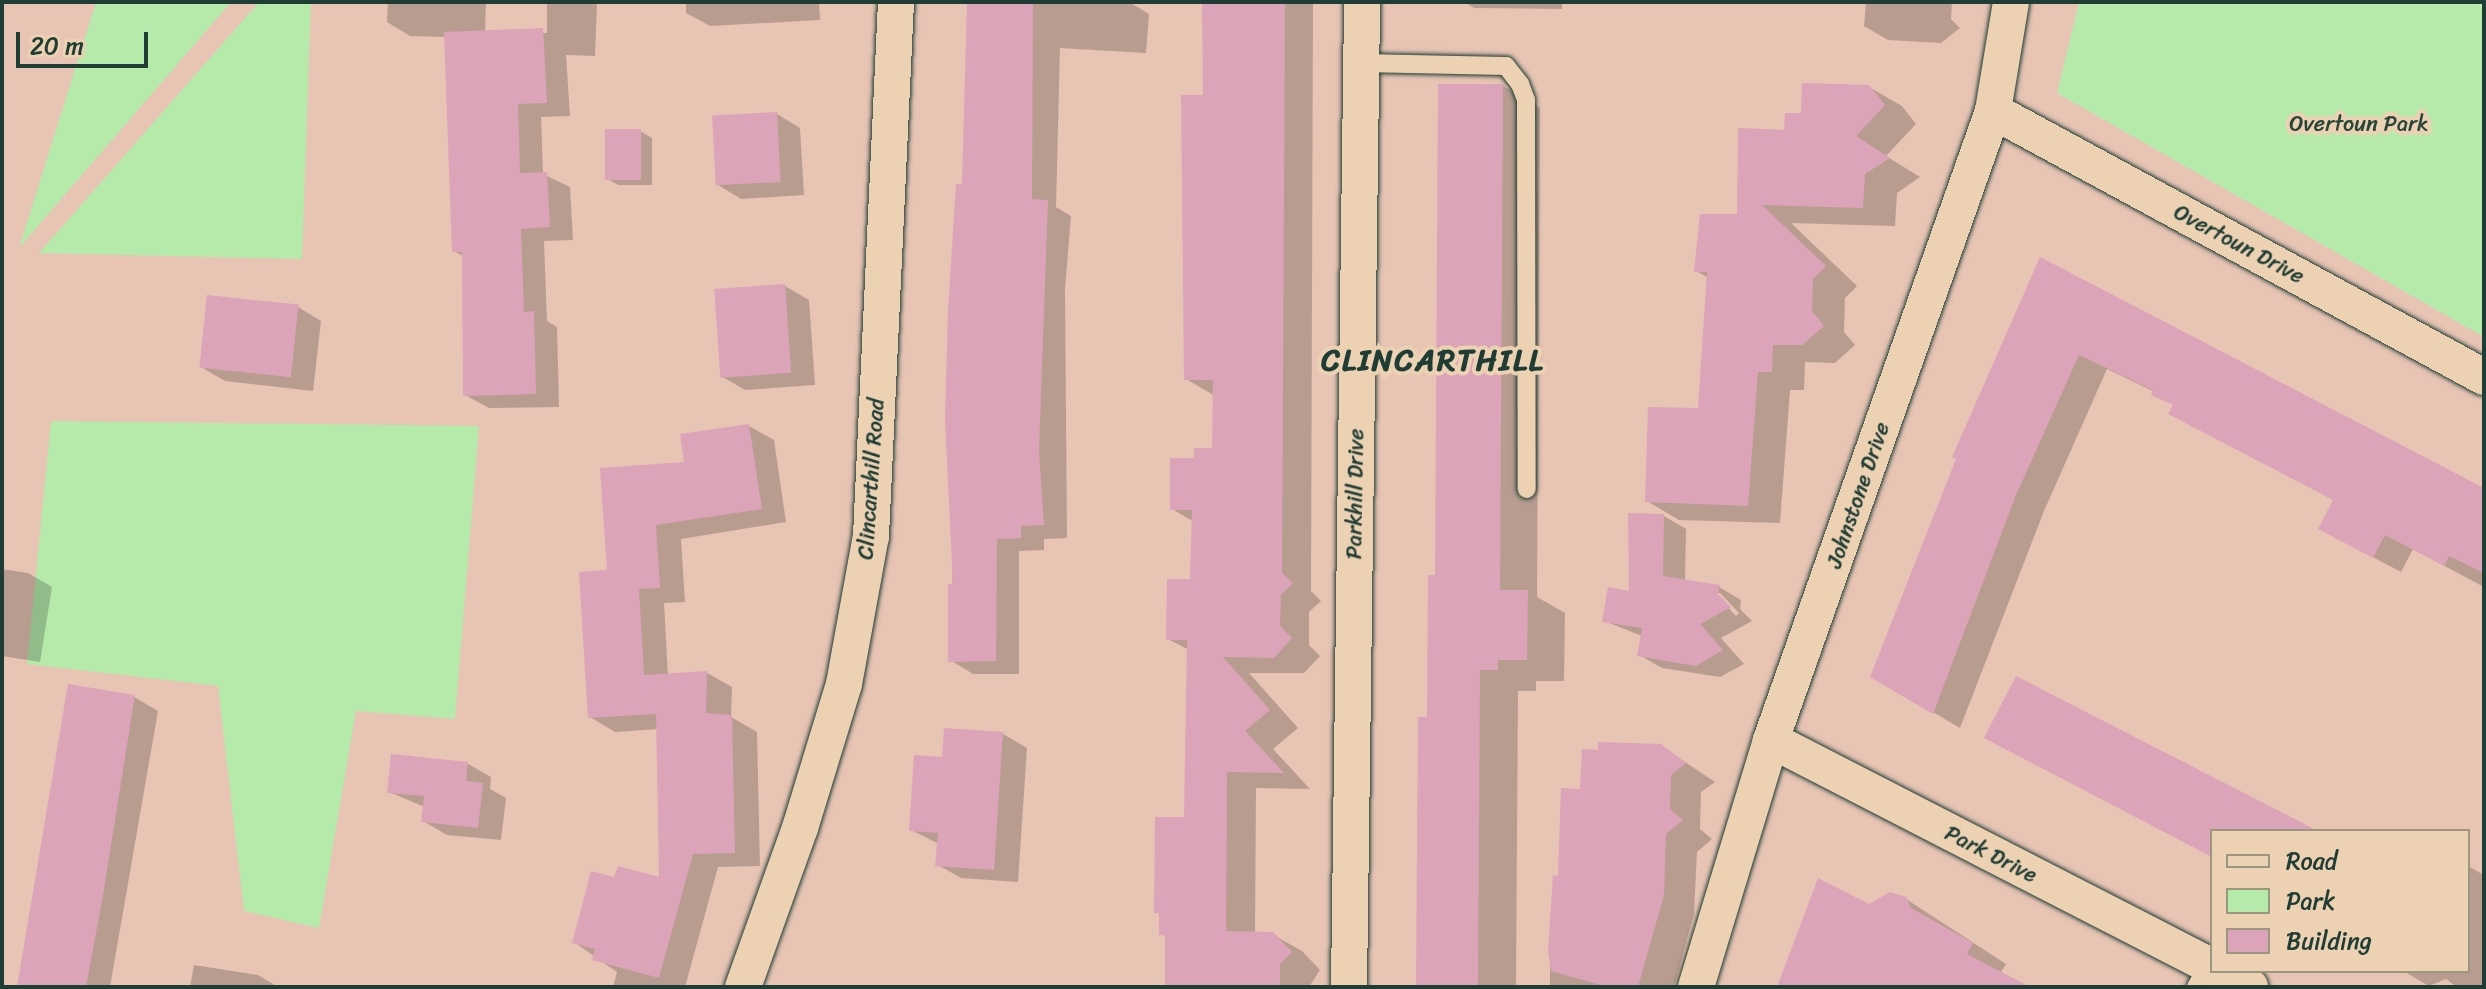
<!DOCTYPE html>
<style>
body{margin:0}
#map{position:relative;width:2486px;height:989px;overflow:hidden;background:#e7c4b4;font-family:Sriracha,sans-serif}
div>[style]{position:absolute}
[style*='--x']{left:calc(var(--x)*1px);top:calc(var(--y)*1px);width:calc(var(--w)*1px);rotate:calc(var(--a)*1deg)}
.green>*{inset:0;background:#b6eaab}
.shadow>*{inset:0;background:#0003}
.building>*{inset:0;background:#dca4b8;transform-origin:0 0}
.roads{filter:drop-shadow(0 0 2px #1f3d34) drop-shadow(0 0 2px #1f3d34)}
.lane>*{height:18px;margin:-9px;padding:0 9px;transform-origin:9px;border-radius:9px;background:#ecd1b3}
.street>*{height:36px;margin:-18px;padding:0 18px;transform-origin:18px;border-radius:18px;background:#ecd1b3}
span{translate:-50% -50%;white-space:nowrap;text-align:center;line-height:1.15;-webkit-text-stroke:8px #ecd1b3;paint-order:stroke}
.park-label{font-size:22px;color:#27463a}
.street-label{font-size:22px;color:#1f3d34}
.district-label{font-size:30px;color:#1f3d34;font-weight:700;letter-spacing:2px}
.frame{position:absolute;inset:0;border:4px solid #1f3d34;pointer-events:none}
.legend{position:absolute;left:2210px;top:829px;width:260px;height:144px;box-sizing:border-box;background:#ecd1b3;border:2px solid #9a9680;margin:0;padding:10px 14px;list-style:none;font-size:24px;color:#1f3d34}
.legend li{display:flex;align-items:center;gap:16px;height:40px}
.legend b{width:40px;border:2px solid #9a9680}
.scale{position:absolute;left:16px;top:32px;width:132px;height:36px;box-sizing:border-box;border:4px solid #1f3d34;border-top:0;padding-left:10px;font-size:24px;line-height:28px;white-space:nowrap;color:#1f3d34;-webkit-text-stroke:6px #ecd1b3;paint-order:stroke}
</style>
<div id="map">
<div class="green">
<div style="clip-path:polygon(96px 2px,231px 2px,19px 248px)"></div>
<div style="clip-path:polygon(259px 2px,311px 2px,302px 259px,39px 253px)"></div>
<div style="clip-path:polygon(2079px 2px,2484px 2px,2484px 337px,2057px 93px)"></div>
<div style="clip-path:polygon(51px 421px,479px 426px,455px 719px,356px 711px,319px 928px,244px 911px,218px 686px,27px 664px)"></div>
</div>
<div class="shadow">
<div style="clip-path:polygon(388px 2px,486px 2px,485px 33px,547px 33px,547px 2px,597px 4px,595px 56px,566px 55px,570px 116px,541px 117px,543px 174px,570px 187px,573px 240px,544px 241px,547px 321px,557px 327px,559px 407px,489px 408px,465px 395px,464px 257px,454px 251px,446px 37px,410px 36px,387px 22px)"></div>
<div style="clip-path:polygon(686px 2px,819px 2px,820px 20px,710px 26px,686px 13px)"></div>
<div style="clip-path:polygon(970px 2px,1129px 2px,1149px 14px,1146px 53px,1060px 48px,1056px 207px,1071px 216px,1065px 290px,1067px 538px,1044px 539px,1044px 550px,1019px 551px,1019px 674px,973px 674px,950px 660px)"></div>
<div style="clip-path:polygon(1204px 2px,1313px 2px,1311px 591px,1321px 601px,1309px 612px,1309px 645px,1320px 656px,1304px 673px,1249px 673px,1298px 728px,1273px 749px,1310px 789px,1256px 788px,1255px 933px,1272px 934px,1302px 951px,1320px 970px,1309px 987px,1167px 987px,1167px 937px,1161px 934px,1161px 915px,1156px 912px,1186px 819px,1189px 650px,1168px 639px,1192px 581px,1194px 522px,1172px 509px,1196px 460px,1214px 450px,1215px 396px,1186px 379px,1205px 97px)"></div>
<div style="clip-path:polygon(1464px 2px,1562px 2px,1562px 9px,1474px 8px)"></div>
<div style="clip-path:polygon(1866px 2px,1952px 2px,1951px 19px,1960px 28px,1941px 43px,1888px 40px,1864px 26px)"></div>
<div style="clip-path:polygon(1503px 86px,1540px 108px,1537px 597px,1565px 613px,1564px 681px,1536px 681px,1536px 691px,1518px 691px,1516px 987px,1418px 987px,1437px 577px)"></div>
<div style="clip-path:polygon(1869px 87px,1902px 106px,1916px 124px,1886px 156px,1920px 177px,1897px 193px,1895px 226px,1791px 223px,1857px 286px,1845px 298px,1844px 332px,1855px 345px,1835px 363px,1805px 362px,1804px 390px,1790px 390px,1780px 523px,1679px 520px,1647px 501px,1700px 410px,1709px 278px,1696px 271px,1701px 216px,1738px 216px,1786px 132px,1803px 116px)"></div>
<div style="clip-path:polygon(777px 114px,800px 128px,804px 195px,741px 199px,718px 185px)"></div>
<div style="clip-path:polygon(640px 131px,652px 138px,652px 185px,618px 185px,606px 178px)"></div>
<div style="clip-path:polygon(2041px 259px,2484px 490px,2484px 587px,2413px 549px,2401px 572px,2348px 544px,2335px 500px,2155px 392px,2107px 369px,2044px 511px,1960px 728px,1872px 676px)"></div>
<div style="clip-path:polygon(785px 286px,809px 300px,815px 385px,745px 390px,721px 376px)"></div>
<div style="clip-path:polygon(298px 307px,321px 321px,313px 391px,225px 381px,201px 367px)"></div>
<div style="clip-path:polygon(749px 426px,774px 440px,786px 522px,681px 539px,685px 602px,664px 603px,668px 676px,707px 673px,732px 687px,731px 717px,757px 732px,760px 866px,718px 867px,685px 987px,613px 987px,617px 972px,574px 942px,616px 879px,661px 879px,658px 729px,615px 732px,590px 717px,609px 572px,687px 464px)"></div>
<div style="clip-path:polygon(evenodd,1664px 516px,1686px 529px,1685px 582px,1719px 587px,1741px 600px,1740px 609px,1752px 621px,1721px 638px,1744px 664px,1720px 677px,1662px 668px,1639px 655px,1642px 636px,1604px 621px,1631px 593px,1664px 516px,1715px 593px,1720px 593px,1739px 613px,1736px 616px,1715px 593px)"></div>
<div style="clip-path:polygon(2px 569px,28px 573px,52px 587px,40px 662px,2px 656px)"></div>
<div style="clip-path:polygon(134px 697px,158px 711px,110px 987px,18px 987px)"></div>
<div style="clip-path:polygon(1003px 734px,1027px 748px,1018px 882px,961px 878px,938px 865px,939px 844px,911px 830px,944px 759px)"></div>
<div style="clip-path:polygon(1661px 746px,1715px 782px,1701px 792px,1700px 829px,1712px 839px,1697px 852px,1694px 914px,1674px 987px,1550px 987px,1550px 950px,1560px 878px,1582px 791px)"></div>
<div style="clip-path:polygon(468px 764px,491px 777px,490px 789px,506px 798px,501px 840px,447px 835px,423px 821px,425px 807px,389px 792px)"></div>
<div style="clip-path:polygon(2468px 866px,2484px 875px,2484px 987px,2457px 987px,2446px 979px,2429px 986px,2403px 971px,2468px 971px)"></div>
<div style="clip-path:polygon(1906px 899px,2006px 964px,2000px 974px,2026px 987px,1779px 987px,1869px 906px)"></div>
<div style="clip-path:polygon(194px 965px,258px 975px,278px 987px,190px 987px)"></div>
</div>
<div class="building">
<div style="clip-path:polygon(967px 2px,1033px 2px,1032px 199px,1048px 200px,1039px 450px,1044px 525px,1021px 526px,1021px 538px,997px 539px,996px 661px,948px 662px,948px 584px,953px 584px,945px 420px,948px 310px,956px 184px,962px 184px)"></div>
<div style="clip-path:polygon(1202px 2px,1285px 2px,1282px 573px,1293px 583px,1281px 595px,1280px 626px,1292px 638px,1274px 658px,1223px 657px,1270px 710px,1245px 731px,1284px 773px,1227px 772px,1226px 931px,1273px 932px,1292px 952px,1280px 964px,1280px 987px,1165px 987px,1165px 935px,1159px 935px,1159px 913px,1154px 913px,1155px 817px,1184px 817px,1187px 640px,1166px 640px,1167px 579px,1190px 579px,1192px 510px,1170px 510px,1170px 458px,1194px 458px,1194px 448px,1212px 448px,1213px 380px,1184px 380px,1181px 95px,1203px 95px)"></div>
<div style="clip-path:polygon(543px 28px,547px 103px,518px 104px,520px 173px,547px 172px,550px 227px,521px 229px,524px 312px,534px 311px,536px 394px,463px 396px,462px 252px,452px 252px,444px 32px)"></div>
<div style="clip-path:polygon(1802px 83px,1869px 85px,1885px 105px,1856px 136px,1890px 158px,1865px 174px,1863px 208px,1762px 205px,1826px 266px,1813px 279px,1812px 311px,1824px 326px,1802px 345px,1773px 345px,1772px 372px,1758px 372px,1748px 506px,1645px 502px,1648px 407px,1698px 408px,1707px 272px,1694px 272px,1700px 214px,1737px 214px,1738px 128px,1784px 130px,1785px 113px,1801px 113px)"></div>
<div style="clip-path:polygon(1438px 84px,1503px 84px,1500px 590px,1528px 590px,1527px 660px,1498px 660px,1498px 670px,1480px 670px,1478px 987px,1416px 987px,1418px 717px,1427px 717px,1428px 575px,1435px 575px)"></div>
<div style="left:777px;top:112px;width:70px;height:65px;rotate:87deg"></div>
<div style="left:605px;top:129px;width:36px;height:51px"></div>
<div style="clip-path:polygon(2040px 257px,2484px 488px,2484px 573px,2449px 556px,2444px 566px,2385px 535px,2373px 558px,2318px 529px,2333px 500px,2168px 414px,2173px 405px,2151px 395px,2153px 390px,2079px 355px,2016px 495px,1933px 714px,1870px 677px,1956px 459px,1952px 457px)"></div>
<div style="left:785px;top:284px;width:89px;height:71px;rotate:86deg"></div>
<div style="left:207px;top:295px;width:92px;height:73px;rotate:6deg"></div>
<div style="clip-path:polygon(749px 424px,762px 509px,656px 525px,660px 588px,639px 589px,644px 675px,707px 671px,706px 713px,732px 715px,735px 853px,693px 854px,659px 978px,592px 960px,595px 949px,572px 943px,591px 871px,614px 877px,618px 866px,659px 877px,656px 714px,588px 718px,579px 572px,607px 570px,600px 468px,684px 462px,680px 434px)"></div>
<div style="clip-path:polygon(1628px 513px,1664px 514px,1663px 576px,1720px 585px,1718px 594px,1731px 607px,1700px 624px,1723px 650px,1696px 666px,1637px 656px,1642px 628px,1602px 622px,1608px 587px,1629px 591px)"></div>
<div style="clip-path:polygon(2016px 676px,2205px 773px,2318px 831px,2212px 831px,2212px 857px,1984px 738px)"></div>
<div style="clip-path:polygon(68px 684px,135px 695px,103px 895px,86px 987px,17px 987px)"></div>
<div style="clip-path:polygon(944px 728px,1003px 732px,994px 870px,935px 866px,938px 833px,909px 831px,914px 755px,942px 757px)"></div>
<div style="clip-path:polygon(1598px 742px,1661px 744px,1686px 763px,1671px 775px,1670px 809px,1683px 820px,1666px 834px,1664px 895px,1638px 987px,1608px 987px,1551px 971px,1548px 950px,1553px 875px,1558px 876px,1561px 788px,1580px 789px,1582px 749px,1598px 750px)"></div>
<div style="clip-path:polygon(391px 754px,468px 762px,466px 781px,483px 783px,478px 828px,421px 822px,424px 796px,387px 793px)"></div>
<div style="clip-path:polygon(1818px 878px,1869px 904px,1890px 892px,1906px 897px,1911px 908px,1973px 943px,1967px 954px,2030px 987px,1777px 987px)"></div>
</div>
<div class="roads">
<div class="lane">
<div style="--x:1361;--y:63;--w:145;--a:1.2"></div>
<div style="--x:1506;--y:66;--w:23;--a:52"></div>
<div style="--x:1520;--y:84;--w:17;--a:69"></div>
<div style="--x:1526;--y:100;--w:389;--a:89.9"></div>
<div style="--x:2196;--y:987;--w:25;--a:-61"></div>
</div>
<div class="street">
<div style="--x:1993;--y:111;--w:558;--a:28.45"></div>
<div style="--x:1771;--y:740;--w:496;--a:27.2"></div>
<div style="--x:2219;--y:971;--w:35;--a:27"></div>
<div style="--x:743;--y:987;--w:169;--a:-70.3"></div>
<div style="--x:800;--y:828;--w:151;--a:-73"></div>
<div style="--x:844;--y:684;--w:150;--a:-79.7"></div>
<div style="--x:871;--y:536;--w:535;--a:-87.32"></div>
<div style="--x:1349;--y:987;--w:985;--a:-89.24"></div>
<div style="--x:1696;--y:987;--w:258;--a:-73.1"></div>
<div style="--x:1771;--y:740;--w:667;--a:-70.56"></div>
<div style="--x:1993;--y:111;--w:110;--a:-80.6"></div>
</div>
</div>
<div class="park-label">
<span style="left:2359px;top:124px">Overtoun Park</span>
</div>
<div class="street-label">
<span style="left:2239px;top:244px;rotate:28deg">Overtoun Drive</span>
<span style="left:871px;top:479px;rotate:-86deg">Clincarthill Road</span>
<span style="left:1355px;top:494px;rotate:-89deg">Parkhill Drive</span>
<span style="left:1858px;top:495px;rotate:-71deg">Johnstone Drive</span>
<span style="left:1991px;top:854px;rotate:27deg">Park Drive</span>
</div>
<div class="district-label">
<span style="left:1433px;top:360px">CLINCARTHILL</span>
</div>
<div class="frame"></div>
<ul class="legend">
<li><b style="height:10px;background:#ecd1b3"></b>Road</li>
<li><b style="height:22px;background:#b6eaab"></b>Park</li>
<li><b style="height:22px;background:#dca4b8"></b>Building</li>
</ul>
<div class="scale">20 m</div>
</div>
